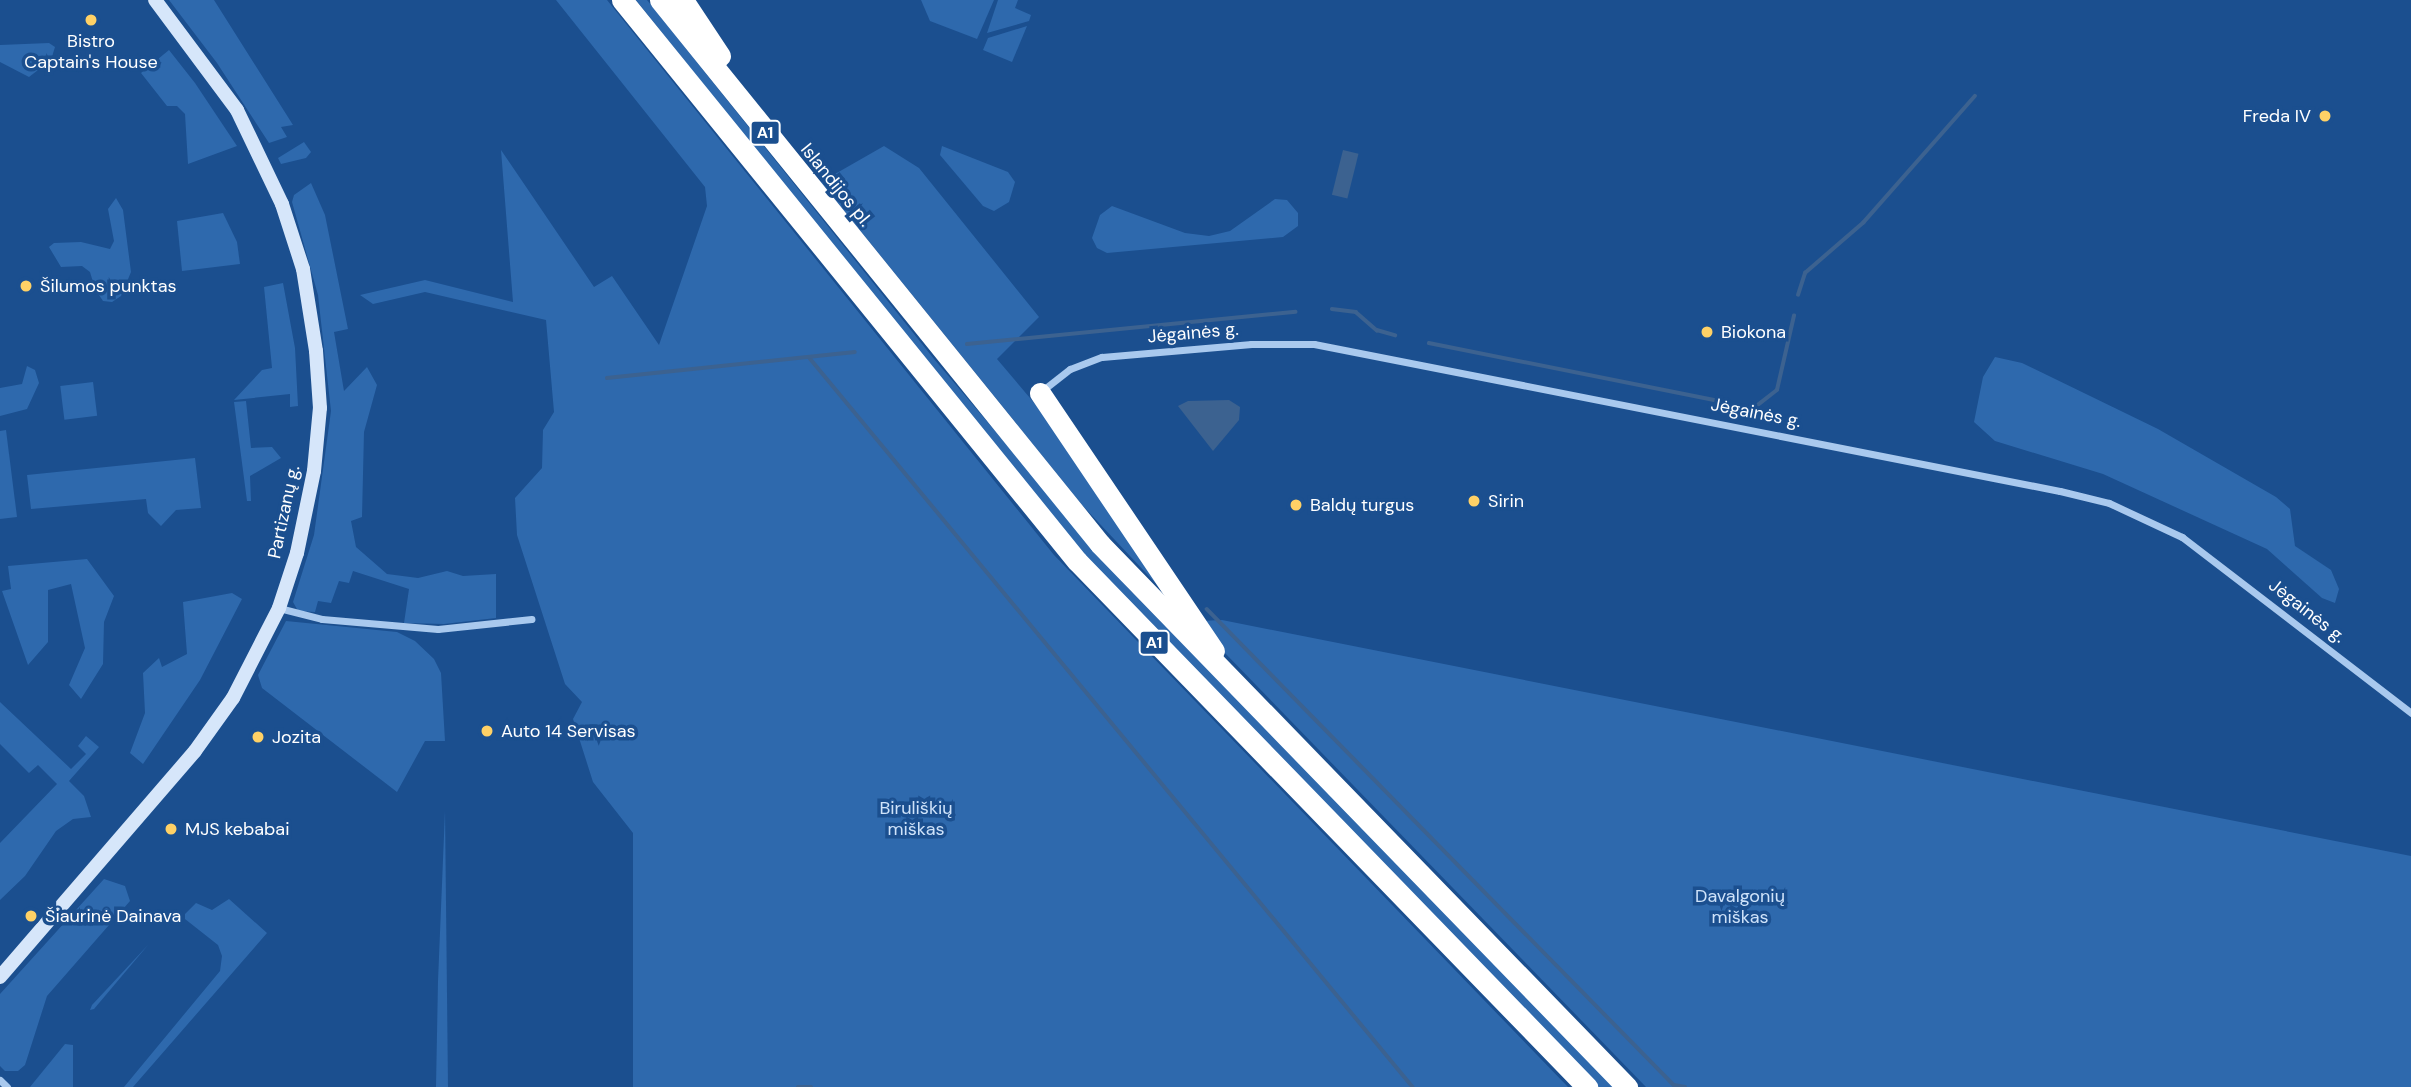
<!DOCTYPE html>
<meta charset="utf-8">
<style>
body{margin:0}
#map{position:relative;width:2411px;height:1087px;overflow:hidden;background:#1b4f8f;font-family:"DM Sans",sans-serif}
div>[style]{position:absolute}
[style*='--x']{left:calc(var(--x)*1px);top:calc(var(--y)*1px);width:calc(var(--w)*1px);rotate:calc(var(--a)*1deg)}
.green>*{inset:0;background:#2e69ad;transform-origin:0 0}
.water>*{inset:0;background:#3c6290;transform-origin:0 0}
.stream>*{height:3.5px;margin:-1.75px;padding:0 1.75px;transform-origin:1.75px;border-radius:1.75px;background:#3c6290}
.street>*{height:7px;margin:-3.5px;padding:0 3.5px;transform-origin:3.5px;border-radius:3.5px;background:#a9c9ee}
.secondary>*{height:14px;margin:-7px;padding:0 7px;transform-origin:7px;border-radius:7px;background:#d6e6fa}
.highway>*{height:21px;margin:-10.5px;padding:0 10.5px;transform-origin:10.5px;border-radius:10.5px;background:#fff}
.dots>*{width:19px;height:19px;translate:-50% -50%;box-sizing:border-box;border:4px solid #1b4f8f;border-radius:50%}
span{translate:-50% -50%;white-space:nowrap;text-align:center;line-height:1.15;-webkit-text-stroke:7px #1b4f8f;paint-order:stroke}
.shield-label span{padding:2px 5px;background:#1b4f8f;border:2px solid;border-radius:5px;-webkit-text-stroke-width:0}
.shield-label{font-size:16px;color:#fff;font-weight:700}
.poi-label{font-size:18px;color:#fff}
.right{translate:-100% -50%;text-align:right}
.left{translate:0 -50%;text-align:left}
.street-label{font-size:18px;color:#fff}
.park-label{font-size:18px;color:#cfe3fa}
</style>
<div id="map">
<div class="green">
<div style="clip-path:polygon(169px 0,214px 0,293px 125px,281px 127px,287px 137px,269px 143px,217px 63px)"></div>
<div style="clip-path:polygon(556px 0,607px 0,1054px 555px,1568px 1087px,633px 1087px,633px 833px,593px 782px,573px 719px,582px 702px,565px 684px,517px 535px,515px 498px,542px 468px,543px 430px,554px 412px,546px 320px,425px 292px,373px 304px,360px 295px,425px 280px,513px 302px,501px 150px,594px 287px,612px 276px,659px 345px,707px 206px,705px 187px)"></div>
<div style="clip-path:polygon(636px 0,647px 0,934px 359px,1129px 589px,1616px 1087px,1597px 1087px,1063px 533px)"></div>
<div style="clip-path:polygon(921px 0,994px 0,977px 39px,930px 21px)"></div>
<div style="clip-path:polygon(998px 0,1018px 0,1015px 8px,1031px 15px,1029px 21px,987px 33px)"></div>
<div style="clip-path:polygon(1027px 26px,1012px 62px,983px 50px,988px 38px)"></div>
<div style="clip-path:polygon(49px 43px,55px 47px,51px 60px,29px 77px,0 62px,0 45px)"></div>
<div style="clip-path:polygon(169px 50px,195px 83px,237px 146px,188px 164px,185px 114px,177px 106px,167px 106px,141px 73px)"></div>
<div style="clip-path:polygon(304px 142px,311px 152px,306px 158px,281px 164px,278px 158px)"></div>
<div style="clip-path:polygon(884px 146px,919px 168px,1039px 317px,997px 359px,1041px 411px,1177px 606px,1083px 506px,821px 182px)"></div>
<div style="clip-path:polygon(942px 146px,1008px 172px,1015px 182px,1009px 202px,994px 211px,983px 206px,940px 155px)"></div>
<div style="clip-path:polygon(311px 183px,325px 215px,348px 329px,334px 332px,344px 391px,367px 367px,377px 385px,364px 432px,362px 517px,351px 521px,356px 547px,387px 574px,418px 578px,447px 571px,463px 576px,496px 574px,496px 618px,444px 624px,404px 623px,409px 589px,353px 571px,349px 583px,339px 581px,331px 603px,318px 601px,315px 612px,298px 611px,293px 602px,314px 535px,331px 411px,318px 295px,292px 202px,294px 195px)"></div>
<div style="clip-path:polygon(116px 198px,123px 210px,131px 272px,121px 296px,112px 302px,103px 301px,95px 289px,90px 272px,82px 266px,61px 267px,49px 247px,54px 243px,81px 242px,110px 249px,114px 241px,108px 209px)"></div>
<div style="clip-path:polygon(1275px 199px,1287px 200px,1298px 213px,1298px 226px,1283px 237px,1107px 253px,1097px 248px,1092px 238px,1100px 215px,1112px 206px,1185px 233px,1209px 236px,1230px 231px)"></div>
<div style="clip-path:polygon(223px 213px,237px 242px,240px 264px,182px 271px,177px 221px)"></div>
<div style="clip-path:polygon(283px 283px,295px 348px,298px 406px,290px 407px,290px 394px,234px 400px,262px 370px,272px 368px,264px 287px)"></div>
<div style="clip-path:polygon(1995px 357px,2022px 363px,2158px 429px,2276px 497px,2290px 509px,2295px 546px,2331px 570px,2339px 589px,2335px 603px,2322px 598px,2267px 549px,2103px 474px,1995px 441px,1974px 422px,1983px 377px)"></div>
<div style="clip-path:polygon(27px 366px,35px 370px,39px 383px,27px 409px,0 416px,0 388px,22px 384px)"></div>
<div style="left:93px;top:382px;width:34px;height:33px;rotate:83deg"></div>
<div style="clip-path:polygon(246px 401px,251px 448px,272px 447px,281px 458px,250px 476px,251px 501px,247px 501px,234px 402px)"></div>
<div style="clip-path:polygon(6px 430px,17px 517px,0 519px,0 431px)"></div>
<div style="clip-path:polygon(195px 458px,201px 508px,176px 510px,161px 526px,148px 513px,146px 499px,31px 509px,27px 475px)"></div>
<div style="clip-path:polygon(87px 559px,114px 596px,104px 622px,103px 664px,81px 699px,69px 685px,85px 648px,71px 584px,48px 590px,48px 642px,28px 665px,2px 591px,11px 589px,8px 566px)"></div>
<div style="clip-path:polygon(232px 593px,242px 599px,200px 680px,143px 764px,130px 753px,145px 713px,143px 673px,159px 658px,162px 667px,187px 654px,183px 602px)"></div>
<div style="clip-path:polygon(1222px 620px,2411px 856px,2411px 1087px,1646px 1087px,1223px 651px,1200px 621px)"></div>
<div style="clip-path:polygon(286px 621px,397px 632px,415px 641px,434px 659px,441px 673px,445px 741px,425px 741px,397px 792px,262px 688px,258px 675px)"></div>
<div style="clip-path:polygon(0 702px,71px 769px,86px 754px,78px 746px,86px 736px,99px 747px,69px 781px,84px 796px,91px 817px,73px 819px,56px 831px,25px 876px,0 900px,0 843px,57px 784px,38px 765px,29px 773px,0 744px)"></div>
<div style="clip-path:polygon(445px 811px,448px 1087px,436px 1087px,438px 981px)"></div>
<div style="clip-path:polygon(104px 879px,125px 886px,130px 901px,47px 996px,25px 1065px,18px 1071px,5px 1071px,0 1066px,0 994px)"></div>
<div style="clip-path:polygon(229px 899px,267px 933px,133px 1087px,124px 1087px,220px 971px,222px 956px,218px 945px,185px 919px,185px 914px,196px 903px,212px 910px)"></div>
<div style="clip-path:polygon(148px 945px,94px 1009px,90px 1010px,92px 1005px)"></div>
<div style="clip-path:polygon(65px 1044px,73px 1045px,73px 1087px,30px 1087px)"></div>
</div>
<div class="water">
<div style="left:1343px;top:150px;width:16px;height:46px;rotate:14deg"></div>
<div style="clip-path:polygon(1229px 400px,1240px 407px,1239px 420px,1213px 451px,1178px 406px,1188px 401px)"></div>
</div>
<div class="stream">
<div style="--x:1798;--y:295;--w:23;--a:-72"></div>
<div style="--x:1805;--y:273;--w:77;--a:-40.8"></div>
<div style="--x:1863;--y:223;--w:169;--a:-48.6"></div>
<div style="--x:1332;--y:309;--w:24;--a:7"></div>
<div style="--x:1356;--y:312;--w:28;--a:41"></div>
<div style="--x:1377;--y:330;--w:19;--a:16"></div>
<div style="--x:1429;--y:343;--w:302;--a:11.3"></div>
<div style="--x:967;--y:344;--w:330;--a:-5.6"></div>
<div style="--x:809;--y:357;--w:947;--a:50.4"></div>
<div style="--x:607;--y:378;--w:249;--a:-6"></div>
<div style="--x:1754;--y:408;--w:29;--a:-38"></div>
<div style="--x:1777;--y:390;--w:76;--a:-77.1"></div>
<div style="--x:1207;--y:609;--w:667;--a:45.55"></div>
<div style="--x:1674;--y:1085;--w:11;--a:10"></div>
<div style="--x:798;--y:1087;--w:13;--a:0"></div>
</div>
<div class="street">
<div style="--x:1043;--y:390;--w:34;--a:-38"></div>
<div style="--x:1070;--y:369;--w:34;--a:-21"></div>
<div style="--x:1102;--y:357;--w:150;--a:-5"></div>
<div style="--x:1251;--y:344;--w:63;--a:0"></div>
<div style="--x:1314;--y:344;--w:760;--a:11.15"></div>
<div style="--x:2060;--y:491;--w:50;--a:13.8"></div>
<div style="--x:2109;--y:503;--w:81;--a:25"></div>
<div style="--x:2182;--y:537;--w:289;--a:37.5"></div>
<div style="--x:279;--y:608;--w:44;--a:14.3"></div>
<div style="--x:322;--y:619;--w:116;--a:4.9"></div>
<div style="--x:438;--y:629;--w:94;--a:-6.1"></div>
<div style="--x:0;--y:1080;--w:10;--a:45"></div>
</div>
<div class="secondary">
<div style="--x:0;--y:977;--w:298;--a:-49.2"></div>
<div style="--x:195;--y:751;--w:65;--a:-54.4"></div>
<div style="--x:233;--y:698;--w:101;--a:-62.9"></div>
<div style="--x:279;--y:608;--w:58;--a:-71.9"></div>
<div style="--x:297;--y:553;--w:84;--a:-78.3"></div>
<div style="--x:314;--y:471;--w:63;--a:-84.6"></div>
<div style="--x:320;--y:408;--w:57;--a:-94"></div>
<div style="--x:316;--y:351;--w:83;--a:-99"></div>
<div style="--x:303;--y:269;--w:68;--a:-107.9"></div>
<div style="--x:282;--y:204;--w:104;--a:-115.6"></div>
<div style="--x:237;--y:110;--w:137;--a:-126.7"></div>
</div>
<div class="highway">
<div style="--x:622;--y:0;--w:722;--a:50.96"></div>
<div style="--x:1077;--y:561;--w:733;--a:45.88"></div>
<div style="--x:660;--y:0;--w:700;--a:51.03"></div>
<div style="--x:1100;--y:544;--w:757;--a:45.86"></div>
<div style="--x:683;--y:0;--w:67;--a:56.5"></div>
<div style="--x:1040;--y:393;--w:311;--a:56"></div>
</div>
<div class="dots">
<div style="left:91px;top:20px;background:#ffd166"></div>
<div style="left:2325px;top:116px;background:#ffd166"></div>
<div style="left:26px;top:286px;background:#ffd166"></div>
<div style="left:1707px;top:332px;background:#ffd166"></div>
<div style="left:1474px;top:501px;background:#ffd166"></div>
<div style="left:1296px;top:505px;background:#ffd166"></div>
<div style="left:487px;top:731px;background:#ffd166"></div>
<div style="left:258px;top:737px;background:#ffd166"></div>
<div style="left:171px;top:829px;background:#ffd166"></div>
<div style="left:31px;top:916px;background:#ffd166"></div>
</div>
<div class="shield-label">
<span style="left:765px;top:133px">A1</span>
<span style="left:1154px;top:643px">A1</span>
</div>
<div class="poi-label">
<span style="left:91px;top:52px">Bistro<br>Captain's House</span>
<span class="right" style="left:2311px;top:116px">Freda IV</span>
<span class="left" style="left:40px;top:286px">Šilumos punktas</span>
<span class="left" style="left:1721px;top:332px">Biokona</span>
<span class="left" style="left:1488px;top:501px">Sirin</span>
<span class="left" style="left:1310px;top:505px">Baldų turgus</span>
<span class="left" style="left:501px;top:731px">Auto 14 Servisas</span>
<span class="left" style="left:272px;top:737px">Jozita</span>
<span class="left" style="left:185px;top:829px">MJS kebabai</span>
<span class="left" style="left:45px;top:916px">Šiaurinė Dainava</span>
</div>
<div class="street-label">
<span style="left:836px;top:185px;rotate:51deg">Islandijos pl.</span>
<span style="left:1193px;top:333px;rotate:-5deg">Jėgainės g.</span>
<span style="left:1756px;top:413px;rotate:11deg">Jėgainės g.</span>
<span style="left:284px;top:512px;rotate:-78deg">Partizanų g.</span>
<span style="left:2307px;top:611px;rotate:38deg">Jėgainės g.</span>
</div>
<div class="park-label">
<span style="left:916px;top:819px">Biruliškių<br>miškas</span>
<span style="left:1740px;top:907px">Davalgonių<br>miškas</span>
</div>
</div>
